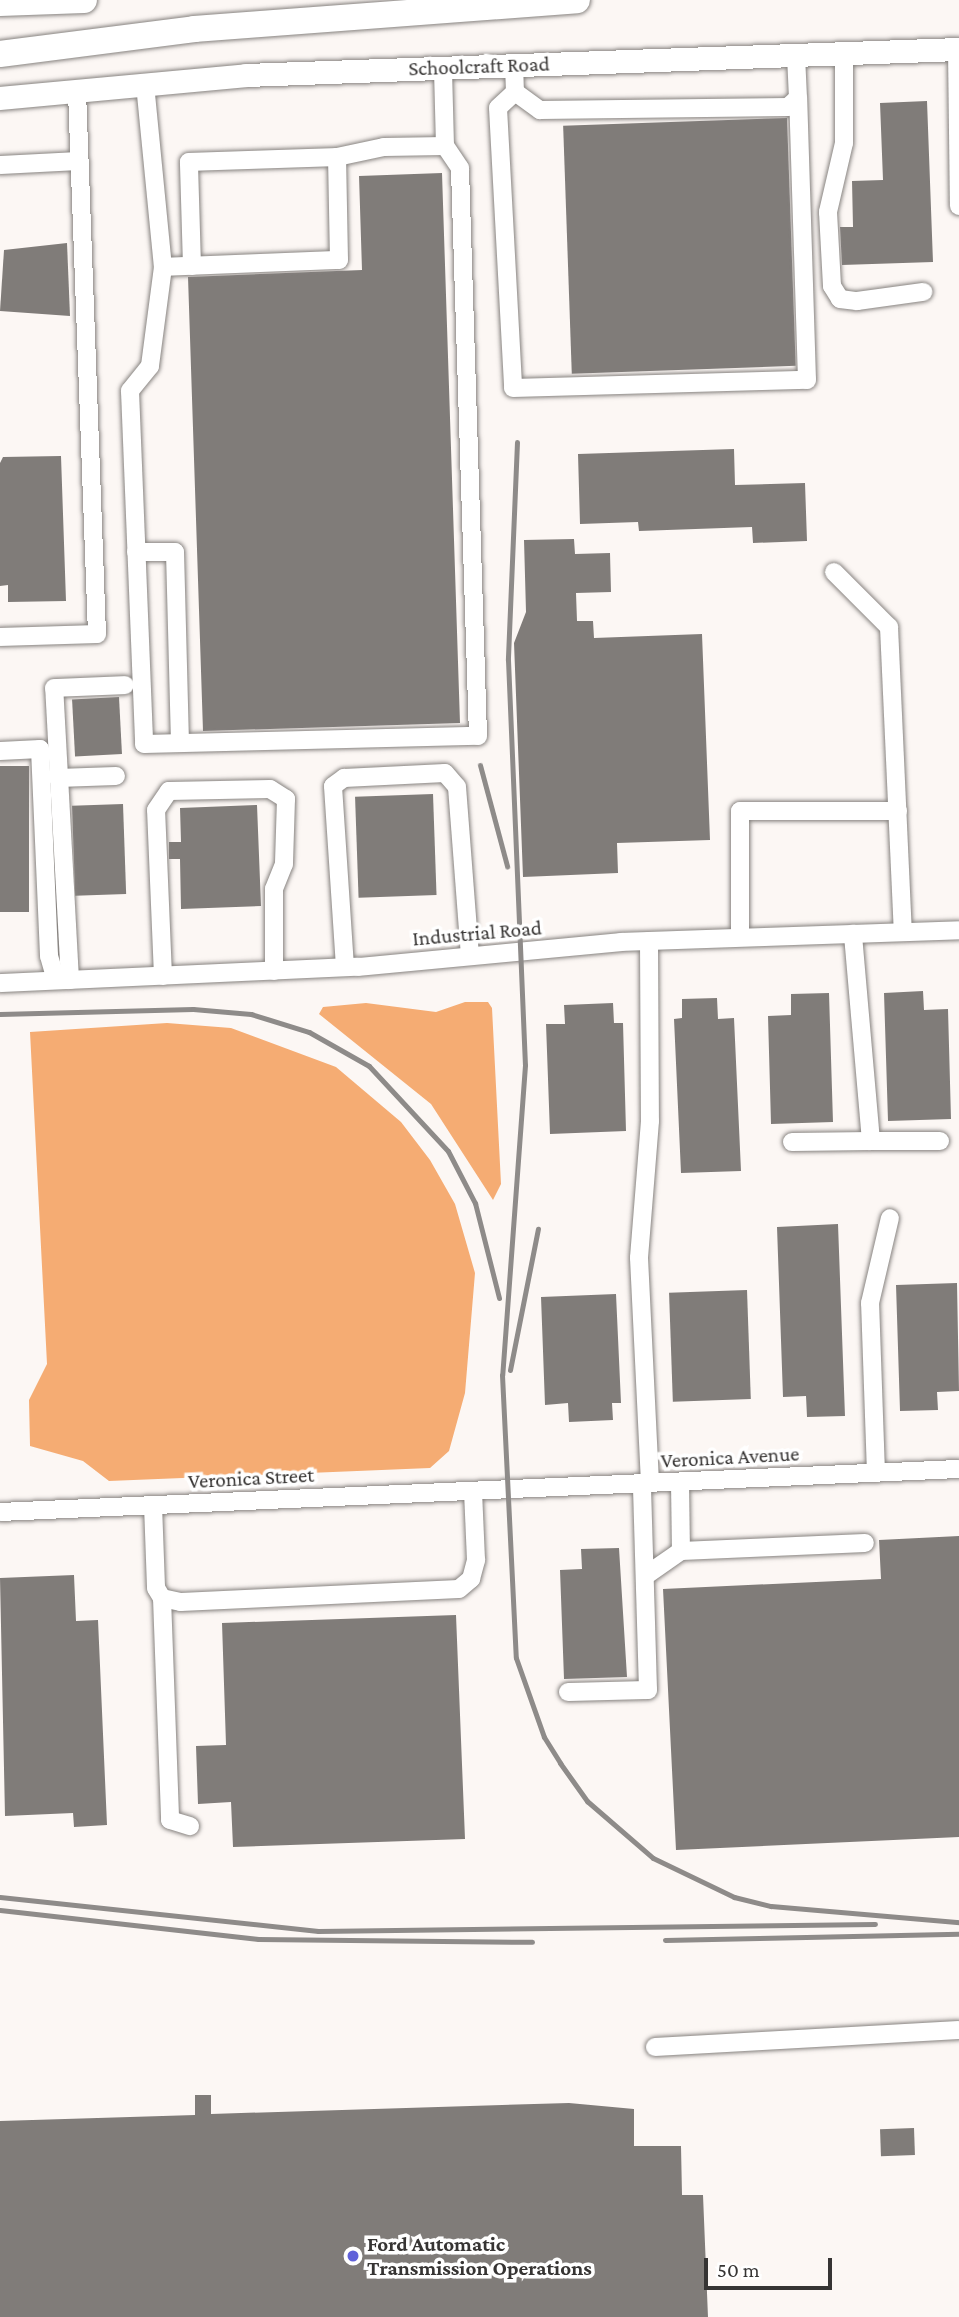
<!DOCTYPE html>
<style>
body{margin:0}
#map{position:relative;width:959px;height:2317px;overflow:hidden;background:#fcf7f4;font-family:"Crimson Pro",serif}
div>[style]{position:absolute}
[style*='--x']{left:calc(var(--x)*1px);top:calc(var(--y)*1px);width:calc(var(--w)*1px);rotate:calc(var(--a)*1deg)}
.forest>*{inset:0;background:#f5ac73}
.building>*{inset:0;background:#807c79;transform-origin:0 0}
.roads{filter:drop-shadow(0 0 2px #878380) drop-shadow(0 0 2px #878380)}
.minor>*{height:18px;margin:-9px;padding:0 9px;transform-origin:9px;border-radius:9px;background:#fff}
.major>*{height:23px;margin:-11.5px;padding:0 11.5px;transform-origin:11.5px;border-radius:11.5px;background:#fff}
.highway>*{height:26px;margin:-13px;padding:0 13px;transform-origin:13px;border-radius:13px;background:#fff}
.rail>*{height:5px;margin:-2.5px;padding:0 2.5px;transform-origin:2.5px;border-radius:2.5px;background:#8e8b89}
.dots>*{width:19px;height:19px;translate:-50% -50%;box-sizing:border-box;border:4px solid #fff;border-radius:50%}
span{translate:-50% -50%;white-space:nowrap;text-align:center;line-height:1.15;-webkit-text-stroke:7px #fff;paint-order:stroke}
.street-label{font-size:21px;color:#363433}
.poi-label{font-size:21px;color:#363433;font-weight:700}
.left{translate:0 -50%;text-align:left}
.scale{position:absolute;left:704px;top:2258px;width:128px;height:32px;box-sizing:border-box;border:4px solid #363433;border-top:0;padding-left:9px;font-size:21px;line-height:24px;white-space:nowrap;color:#363433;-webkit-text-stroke:5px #fff;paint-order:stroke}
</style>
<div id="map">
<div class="forest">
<div style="clip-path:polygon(465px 1002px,488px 1002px,492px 1008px,501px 1184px,493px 1200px,431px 1104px,319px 1014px,323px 1007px,366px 1003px,436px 1012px)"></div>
<div style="clip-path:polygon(167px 1023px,231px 1028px,336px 1067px,401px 1122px,430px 1160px,455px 1204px,475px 1273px,465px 1393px,449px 1451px,430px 1468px,109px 1481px,83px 1461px,30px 1446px,29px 1400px,47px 1364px,30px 1032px)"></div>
</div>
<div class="building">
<div style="clip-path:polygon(927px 101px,933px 262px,842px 265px,840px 227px,853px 227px,852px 181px,883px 180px,880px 103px)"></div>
<div style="left:787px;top:118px;width:248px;height:224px;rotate:88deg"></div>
<div style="clip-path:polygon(442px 173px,460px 723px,203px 731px,188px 277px,362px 270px,359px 176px)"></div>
<div style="clip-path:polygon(67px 243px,70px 316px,0 311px,4px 250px)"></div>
<div style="clip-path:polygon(734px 449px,735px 485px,805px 483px,807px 541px,753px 543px,752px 527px,639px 531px,638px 522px,580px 524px,578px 454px)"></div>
<div style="clip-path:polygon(61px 456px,66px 601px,8px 602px,8px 585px,0 586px,0 463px,3px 457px)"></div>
<div style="clip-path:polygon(574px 539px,575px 554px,610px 553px,611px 592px,576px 593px,577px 621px,593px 621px,594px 638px,702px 634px,710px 840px,617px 843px,618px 873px,523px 877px,514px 643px,526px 612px,524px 540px)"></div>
<div style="left:119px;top:697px;width:57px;height:47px;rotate:87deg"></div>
<div style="left:29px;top:766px;width:146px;height:29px;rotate:90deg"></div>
<div style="left:433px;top:794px;width:101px;height:78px;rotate:88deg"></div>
<div style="left:123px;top:804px;width:90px;height:51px;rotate:88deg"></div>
<div style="clip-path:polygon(257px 805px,261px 906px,181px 909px,180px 859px,169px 859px,169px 842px,181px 842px,180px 808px)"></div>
<div style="clip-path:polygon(923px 991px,924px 1010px,948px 1009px,951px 1119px,888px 1121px,884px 993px)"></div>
<div style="clip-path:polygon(829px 993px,833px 1122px,771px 1124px,768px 1016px,791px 1015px,791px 994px)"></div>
<div style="clip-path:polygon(717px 998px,718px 1019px,734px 1018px,741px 1171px,681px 1173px,674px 1019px,682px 1018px,682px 999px)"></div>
<div style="clip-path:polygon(613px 1003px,614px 1023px,623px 1023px,626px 1131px,550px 1134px,546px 1024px,565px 1024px,564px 1005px)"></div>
<div style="clip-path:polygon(838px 1224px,845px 1416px,807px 1417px,806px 1396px,783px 1397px,777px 1227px)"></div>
<div style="clip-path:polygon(957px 1283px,959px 1391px,937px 1392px,938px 1410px,900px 1411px,896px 1285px)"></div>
<div style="left:747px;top:1290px;width:109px;height:78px;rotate:88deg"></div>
<div style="clip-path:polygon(616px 1294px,621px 1403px,612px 1403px,613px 1420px,569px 1422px,568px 1403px,545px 1405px,541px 1297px)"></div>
<div style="clip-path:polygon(959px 1536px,959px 1837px,676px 1850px,663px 1589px,881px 1579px,879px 1540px)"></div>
<div style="clip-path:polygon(619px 1548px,627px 1677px,564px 1679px,560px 1570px,582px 1569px,581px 1549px)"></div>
<div style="clip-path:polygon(74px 1575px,76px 1621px,98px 1620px,107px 1825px,74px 1827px,73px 1813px,5px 1816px,0 1578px)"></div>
<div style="clip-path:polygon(456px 1615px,465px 1839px,233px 1847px,231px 1802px,198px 1804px,196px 1746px,226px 1745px,222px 1623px)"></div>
<div style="clip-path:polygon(195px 2095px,211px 2095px,211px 2114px,569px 2103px,634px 2109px,634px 2146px,681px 2146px,682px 2195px,703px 2195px,708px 2317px,0 2317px,0 2121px,195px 2115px)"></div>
<div style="left:914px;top:2128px;width:27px;height:34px;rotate:88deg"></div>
</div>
<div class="roads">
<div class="minor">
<div style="--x:957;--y:49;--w:157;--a:89.3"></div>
<div style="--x:844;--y:53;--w:90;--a:90"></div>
<div style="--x:844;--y:143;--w:71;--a:103.1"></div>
<div style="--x:828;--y:212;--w:74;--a:86.9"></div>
<div style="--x:832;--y:286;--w:15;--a:58"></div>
<div style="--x:840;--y:299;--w:17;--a:7"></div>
<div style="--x:857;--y:301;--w:67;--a:-7.8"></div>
<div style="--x:514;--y:64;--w:28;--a:88"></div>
<div style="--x:515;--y:92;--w:23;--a:137"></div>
<div style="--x:498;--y:108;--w:280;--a:86.9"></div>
<div style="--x:513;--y:388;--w:294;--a:-1.6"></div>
<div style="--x:807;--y:380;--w:282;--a:-91.8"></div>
<div style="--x:145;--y:84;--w:184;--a:84.4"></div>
<div style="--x:163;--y:267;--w:176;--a:-2.3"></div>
<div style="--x:339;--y:260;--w:103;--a:-91.1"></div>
<div style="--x:337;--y:157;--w:48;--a:-12"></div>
<div style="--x:384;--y:147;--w:61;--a:-0.9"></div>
<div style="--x:445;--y:146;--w:79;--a:-91.5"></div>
<div style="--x:515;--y:92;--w:31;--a:36"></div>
<div style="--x:540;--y:110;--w:248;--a:-0.7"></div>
<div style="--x:788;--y:107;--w:13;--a:-42"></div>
<div style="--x:798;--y:98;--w:43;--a:-92.7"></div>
<div style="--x:0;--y:165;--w:79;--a:-2.9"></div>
<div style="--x:192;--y:266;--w:104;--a:-91.7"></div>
<div style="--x:189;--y:162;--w:148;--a:-1.9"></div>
<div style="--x:163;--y:267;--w:100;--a:97.5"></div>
<div style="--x:150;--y:366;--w:32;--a:129"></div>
<div style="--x:130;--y:391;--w:353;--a:87.7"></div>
<div style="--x:144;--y:744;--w:334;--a:-1.4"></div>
<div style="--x:478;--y:736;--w:568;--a:-91.82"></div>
<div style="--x:460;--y:168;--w:27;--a:-124"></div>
<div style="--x:136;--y:552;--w:39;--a:0"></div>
<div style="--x:175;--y:552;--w:191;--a:88.5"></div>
<div style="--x:834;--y:572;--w:78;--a:45"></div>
<div style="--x:889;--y:627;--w:305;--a:87.4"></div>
<div style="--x:0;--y:637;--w:97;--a:-1.8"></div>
<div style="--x:97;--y:634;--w:543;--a:-92.11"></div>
<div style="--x:0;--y:751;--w:40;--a:-2.9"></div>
<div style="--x:40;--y:749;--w:207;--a:87.5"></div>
<div style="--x:49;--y:956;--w:25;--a:74"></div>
<div style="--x:58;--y:778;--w:58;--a:-2"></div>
<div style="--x:740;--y:937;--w:126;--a:-90"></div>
<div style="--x:740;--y:811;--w:158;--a:0"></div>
<div style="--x:649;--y:941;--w:180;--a:89.7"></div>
<div style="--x:650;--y:1121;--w:137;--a:94.6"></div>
<div style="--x:639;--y:1258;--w:225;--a:87.2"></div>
<div style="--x:345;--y:967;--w:181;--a:-93.8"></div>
<div style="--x:333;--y:786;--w:14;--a:-36"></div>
<div style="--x:344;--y:778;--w:101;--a:-2.8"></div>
<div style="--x:445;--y:773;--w:18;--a:49"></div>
<div style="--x:457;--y:787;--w:169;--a:85.6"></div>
<div style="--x:163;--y:976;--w:166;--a:-92.4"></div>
<div style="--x:156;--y:810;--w:23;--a:-56"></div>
<div style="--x:169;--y:791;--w:101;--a:-1.1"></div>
<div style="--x:270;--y:789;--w:19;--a:32"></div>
<div style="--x:286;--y:799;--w:65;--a:91.8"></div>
<div style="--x:284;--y:864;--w:27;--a:112"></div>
<div style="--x:274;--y:889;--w:82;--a:90"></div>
<div style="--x:70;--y:980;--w:292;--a:-93.1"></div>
<div style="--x:54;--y:688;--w:71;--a:-2.4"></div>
<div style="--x:0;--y:983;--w:358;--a:-2.6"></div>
<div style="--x:358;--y:967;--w:264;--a:-5.4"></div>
<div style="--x:621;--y:942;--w:338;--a:-2"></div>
<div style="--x:871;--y:1141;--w:69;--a:0"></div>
<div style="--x:792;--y:1142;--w:79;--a:-0.7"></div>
<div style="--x:871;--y:1141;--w:208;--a:-95"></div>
<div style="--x:876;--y:1473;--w:170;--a:-92"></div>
<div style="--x:870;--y:1303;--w:87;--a:-76.8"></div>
<div style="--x:680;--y:1482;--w:69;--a:89.2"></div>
<div style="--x:681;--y:1551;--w:184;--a:-2.5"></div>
<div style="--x:153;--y:1505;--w:83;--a:87.9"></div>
<div style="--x:156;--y:1588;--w:12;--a:59"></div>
<div style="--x:162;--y:1598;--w:19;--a:12"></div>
<div style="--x:181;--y:1602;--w:278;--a:-2.7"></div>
<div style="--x:459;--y:1589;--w:16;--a:-40"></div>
<div style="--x:471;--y:1579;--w:20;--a:-75"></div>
<div style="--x:476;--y:1560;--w:69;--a:-92.5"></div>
<div style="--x:0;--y:1512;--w:960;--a:-2.57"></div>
<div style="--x:645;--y:1576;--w:44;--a:-34.8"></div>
<div style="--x:162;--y:1598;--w:222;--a:87.9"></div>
<div style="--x:170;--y:1820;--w:21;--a:17"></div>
<div style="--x:568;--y:1692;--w:80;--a:-1.4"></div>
<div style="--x:648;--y:1690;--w:207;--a:-91.7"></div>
<div style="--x:655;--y:2047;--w:304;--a:-3.2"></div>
</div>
<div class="major">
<div style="--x:0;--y:98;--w:247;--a:-5.3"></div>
<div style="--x:246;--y:75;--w:713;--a:-2.09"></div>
</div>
<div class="highway">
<div style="--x:0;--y:3;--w:84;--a:-2"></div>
<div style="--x:0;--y:54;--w:196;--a:-7.3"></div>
<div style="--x:194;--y:29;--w:384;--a:-4.3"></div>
</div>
</div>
<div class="rail">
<div style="--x:517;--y:442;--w:218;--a:92.4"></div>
<div style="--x:508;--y:660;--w:405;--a:87.6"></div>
<div style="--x:525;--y:1065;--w:311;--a:94.2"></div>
<div style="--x:502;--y:1375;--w:283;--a:87.2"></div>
<div style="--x:516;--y:1658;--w:84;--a:70.5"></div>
<div style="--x:544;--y:1737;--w:31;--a:58"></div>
<div style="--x:560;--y:1763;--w:47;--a:54.6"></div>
<div style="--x:587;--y:1801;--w:87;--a:40.8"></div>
<div style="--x:653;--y:1858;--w:90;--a:25.7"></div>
<div style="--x:734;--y:1897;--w:38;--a:14"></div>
<div style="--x:771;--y:1906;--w:189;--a:4.9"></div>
<div style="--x:480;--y:765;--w:105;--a:75"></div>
<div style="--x:0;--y:1014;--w:193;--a:-1.5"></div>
<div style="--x:193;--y:1009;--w:58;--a:4.9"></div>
<div style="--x:251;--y:1014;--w:61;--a:17.2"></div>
<div style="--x:309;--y:1032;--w:69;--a:29.5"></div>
<div style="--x:369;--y:1066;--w:116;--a:47.1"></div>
<div style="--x:448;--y:1151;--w:59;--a:62.6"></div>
<div style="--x:475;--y:1203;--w:98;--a:75.8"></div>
<div style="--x:510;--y:1370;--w:144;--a:-78.8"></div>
<div style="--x:0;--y:1897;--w:320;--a:6.1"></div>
<div style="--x:318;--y:1931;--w:557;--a:-0.72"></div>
<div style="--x:0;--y:1910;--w:260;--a:6.4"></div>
<div style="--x:258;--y:1939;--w:274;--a:0.6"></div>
<div style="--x:665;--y:1940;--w:294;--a:-1.2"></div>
</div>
<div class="dots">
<div style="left:353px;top:2256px;background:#6061d9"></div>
</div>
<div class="street-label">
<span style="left:479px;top:66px;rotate:-2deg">Schoolcraft Road</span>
<span style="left:477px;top:933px;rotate:-5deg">Industrial Road</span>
<span style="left:730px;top:1457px;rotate:-3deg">Veronica Avenue</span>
<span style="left:251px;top:1478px;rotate:-3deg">Veronica Street</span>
</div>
<div class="poi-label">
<span class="left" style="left:367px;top:2256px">Ford Automatic<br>Transmission Operations</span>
</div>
<div class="scale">50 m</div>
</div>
